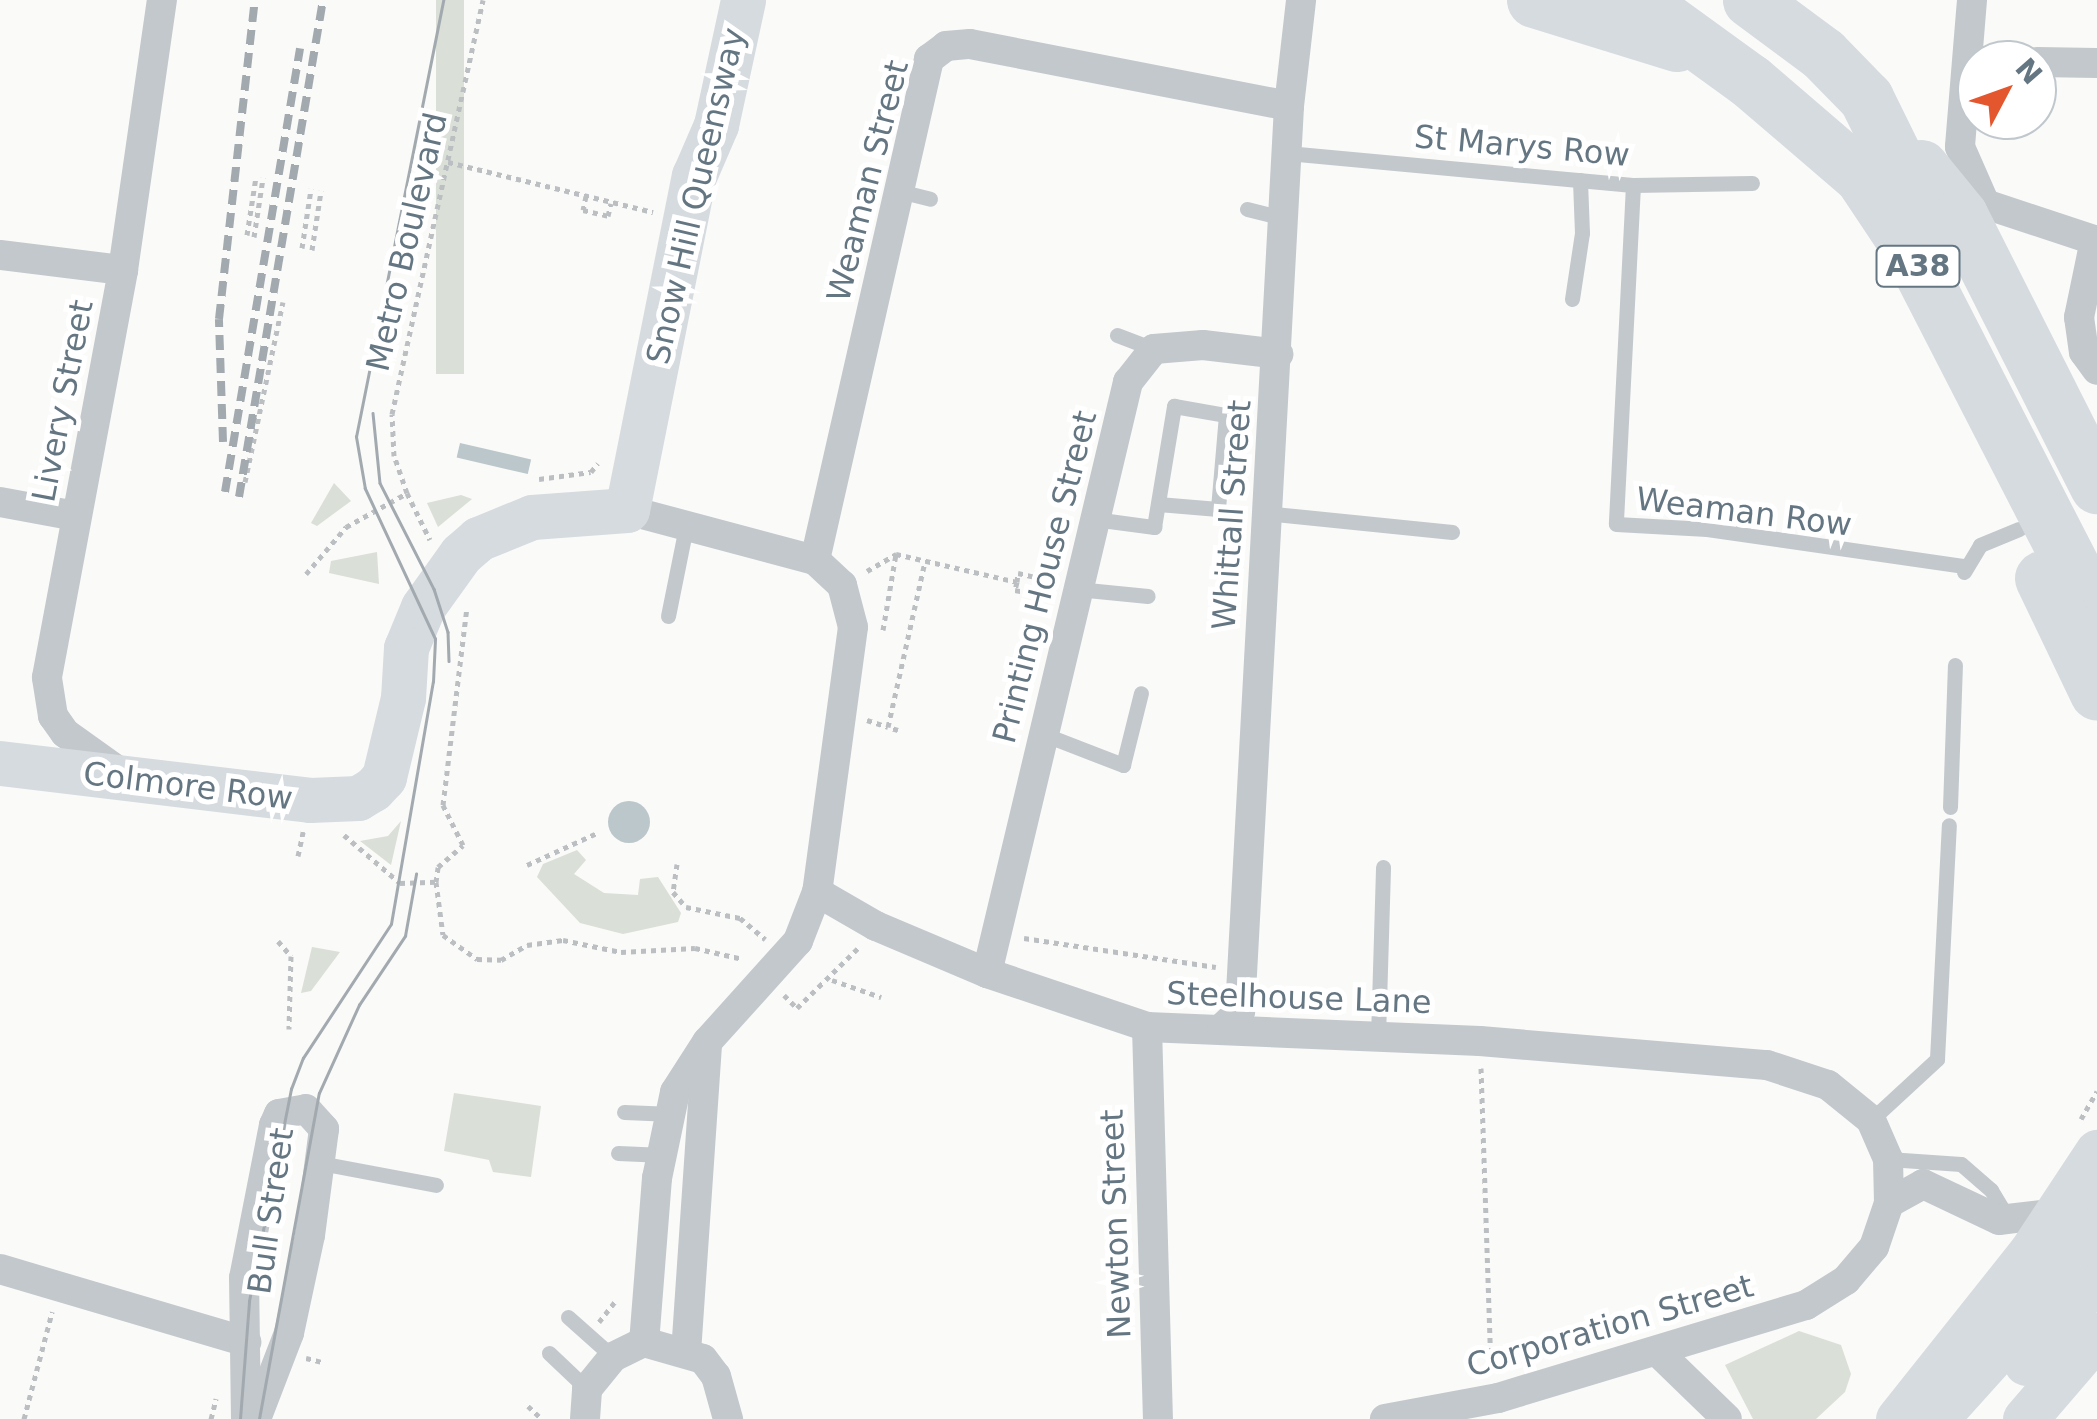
<!DOCTYPE html>
<style>
body{margin:0}
#map{position:relative;width:2097px;height:1419px;overflow:hidden;background:#fafaf8;font-family:"DejaVu Sans",sans-serif}
div>[style]{position:absolute}
[style*='--x']{left:calc(var(--x)*1px);top:calc(var(--y)*1px);width:calc(var(--w)*1px);rotate:calc(var(--a)*1deg)}
.green>*{inset:0;background:#dadfd7;transform-origin:0 0}
.water>*{inset:0;background:#bbc7cb;transform-origin:0 0}
.round{border-radius:50%}
.path>*{height:5px;margin-top:-2.5px;transform-origin:0;background:repeating-linear-gradient(90deg,#bbbfc2 0 5px,transparent 0 10px)}
.lane>*{height:15px;margin:-7.5px;padding:0 7.5px;transform-origin:7.5px;border-radius:7.5px;background:#c3c8cc}
.street>*{height:30px;margin:-15px;padding:0 15px;transform-origin:15px;border-radius:15px;background:#c3c8cc}
.secondary>*{height:45px;margin:-22.5px;padding:0 22.5px;transform-origin:22.5px;border-radius:22.5px;background:#d6dbdf}
.highway>*{height:55px;margin:-27.5px;padding:0 27.5px;transform-origin:27.5px;border-radius:27.5px;background:#d6dbdf}
.tram>*{height:2.5px;margin:-1.25px;padding:0 1.25px;transform-origin:1.25px;border-radius:1.25px;background:#a2aab0}
.rail>*{height:8px;margin-top:-4px;transform-origin:0;background:repeating-linear-gradient(90deg,#a2aab0 0 15px,transparent 0 23px)}
span{translate:-50% -50%;white-space:nowrap;text-align:center;line-height:1.15;-webkit-text-stroke:10px #fff;paint-order:stroke}
.shield-label span{padding:2px 8px;background:#fff;border:2px solid;border-radius:8px;-webkit-text-stroke-width:0}
.shield-label{font-size:30px;color:#657683;font-weight:700}
.street-label{font-size:32px;color:#657683}
.north{position:absolute;left:1957px;top:40px;width:100px;height:100px;box-sizing:border-box;background:#fff;border:2px solid #c1c8cd;border-radius:50%;rotate:49deg;font-size:28px;font-weight:700;line-height:40px;text-align:center;color:#657683}
.north::after{content:'';display:block;margin:auto;width:35px;height:45px;background:#e4572e;clip-path:polygon(50% 0,100% 100%,50% 72%,0 100%)}
</style>
<div id="map">
<div class="green">
<div style="left:436px;top:0;width:28px;height:374px"></div>
<div style="clip-path:polygon(334px 483px,351px 501px,317px 526px,311px 523px)"></div>
<div style="clip-path:polygon(461px 495px,472px 499px,438px 527px,427px 503px)"></div>
<div style="clip-path:polygon(377px 552px,379px 584px,329px 573px,331px 561px)"></div>
<div style="clip-path:polygon(401px 821px,391px 865px,360px 841px,388px 836px)"></div>
<div style="clip-path:polygon(577px 850px,586px 860px,574px 874px,604px 893px,638px 895px,640px 879px,658px 877px,681px 913px,678px 922px,623px 934px,580px 923px,537px 877px,543px 864px)"></div>
<div style="clip-path:polygon(312px 947px,340px 952px,311px 991px,301px 993px)"></div>
<div style="clip-path:polygon(454px 1093px,541px 1106px,531px 1177px,493px 1172px,489px 1160px,444px 1151px)"></div>
<div style="clip-path:polygon(1799px 1331px,1841px 1345px,1851px 1374px,1845px 1392px,1816px 1419px,1753px 1419px,1725px 1365px)"></div>
</div>
<div class="water">
<div style="left:460px;top:443px;width:73px;height:15px;rotate:13deg"></div>
<div class="round" style="left:608px;top:801px;width:42px;height:42px"></div>
</div>
<div class="path">
<div style="--x:448;--y:162;--w:211;--a:13.7"></div>
<div style="--x:586;--y:196;--w:14;--a:102"></div>
<div style="--x:583;--y:210;--w:26;--a:13"></div>
<div style="--x:608;--y:216;--w:13;--a:-77"></div>
<div style="--x:247;--y:235;--w:59;--a:-81.2"></div>
<div style="--x:254;--y:237;--w:60;--a:-81.3"></div>
<div style="--x:302;--y:248;--w:60;--a:-81.3"></div>
<div style="--x:312;--y:250;--w:60;--a:-81.3"></div>
<div style="--x:539;--y:479;--w:52;--a:-7.7"></div>
<div style="--x:591;--y:472;--w:11;--a:-52"></div>
<div style="--x:245;--y:482;--w:184;--a:-78.1"></div>
<div style="--x:407;--y:493;--w:39;--a:-109"></div>
<div style="--x:394;--y:456;--w:42;--a:-92.7"></div>
<div style="--x:392;--y:414;--w:424;--a:-77.6"></div>
<div style="--x:867;--y:571;--w:34;--a:-30"></div>
<div style="--x:896;--y:554;--w:124;--a:13"></div>
<div style="--x:1017;--y:582;--w:9;--a:-84"></div>
<div style="--x:1018;--y:573;--w:37;--a:13"></div>
<div style="--x:306;--y:574;--w:62;--a:-49.6"></div>
<div style="--x:346;--y:527;--w:70;--a:-29.1"></div>
<div style="--x:407;--y:493;--w:52;--a:63.9"></div>
<div style="--x:1017;--y:582;--w:8;--a:104"></div>
<div style="--x:1015;--y:590;--w:33;--a:11"></div>
<div style="--x:883;--y:630;--w:77;--a:-80.3"></div>
<div style="--x:867;--y:720;--w:22;--a:18"></div>
<div style="--x:898;--y:730;--w:10;--a:-163"></div>
<div style="--x:888;--y:727;--w:170;--a:-77.4"></div>
<div style="--x:344;--y:835;--w:74;--a:40.6"></div>
<div style="--x:400;--y:883;--w:36;--a:-2"></div>
<div style="--x:436;--y:882;--w:53;--a:82.5"></div>
<div style="--x:443;--y:935;--w:42;--a:35.2"></div>
<div style="--x:477;--y:959;--w:24;--a:2"></div>
<div style="--x:501;--y:960;--w:30;--a:-30"></div>
<div style="--x:527;--y:945;--w:36;--a:-8"></div>
<div style="--x:563;--y:940;--w:59;--a:11.7"></div>
<div style="--x:621;--y:952;--w:74;--a:-3.1"></div>
<div style="--x:695;--y:948;--w:49;--a:12.9"></div>
<div style="--x:298;--y:856;--w:25;--a:-78"></div>
<div style="--x:677;--y:864;--w:28;--a:98"></div>
<div style="--x:673;--y:892;--w:20;--a:49"></div>
<div style="--x:686;--y:907;--w:55;--a:11.5"></div>
<div style="--x:740;--y:918;--w:33;--a:40"></div>
<div style="--x:527;--y:865;--w:77;--a:-24.6"></div>
<div style="--x:436;--y:882;--w:15;--a:-82"></div>
<div style="--x:438;--y:867;--w:33;--a:-41"></div>
<div style="--x:463;--y:845;--w:45;--a:-116.6"></div>
<div style="--x:443;--y:805;--w:198;--a:-83.1"></div>
<div style="--x:1024;--y:938;--w:194;--a:8.6"></div>
<div style="--x:278;--y:941;--w:20;--a:49"></div>
<div style="--x:291;--y:956;--w:73;--a:91.6"></div>
<div style="--x:832;--y:980;--w:52;--a:19.1"></div>
<div style="--x:784;--y:995;--w:18;--a:45"></div>
<div style="--x:797;--y:1008;--w:86;--a:-44.5"></div>
<div style="--x:1481;--y:1068;--w:303;--a:88.1"></div>
<div style="--x:2081;--y:1119;--w:32;--a:-60"></div>
<div style="--x:599;--y:1322;--w:28;--a:-52"></div>
<div style="--x:306;--y:1358;--w:16;--a:14"></div>
<div style="--x:528;--y:1406;--w:19;--a:43"></div>
<div style="--x:24;--y:1419;--w:111;--a:-75.3"></div>
<div style="--x:211;--y:1419;--w:21;--a:-76"></div>
</div>
<div class="lane">
<div style="--x:1287;--y:153;--w:347;--a:5.3"></div>
<div style="--x:1633;--y:185;--w:119;--a:-1"></div>
<div style="--x:1633;--y:185;--w:339;--a:92.9"></div>
<div style="--x:1616;--y:524;--w:91;--a:3.1"></div>
<div style="--x:1707;--y:529;--w:260;--a:8.2"></div>
<div style="--x:899;--y:191;--w:32;--a:14"></div>
<div style="--x:1247;--y:209;--w:38;--a:14"></div>
<div style="--x:1572;--y:299;--w:67;--a:-81.4"></div>
<div style="--x:1582;--y:233;--w:53;--a:-92.2"></div>
<div style="--x:1117;--y:335;--w:40;--a:21"></div>
<div style="--x:1265;--y:513;--w:188;--a:5.8"></div>
<div style="--x:1094;--y:519;--w:61;--a:7.6"></div>
<div style="--x:1154;--y:527;--w:123;--a:-80.6"></div>
<div style="--x:1174;--y:406;--w:53;--a:9.8"></div>
<div style="--x:1226;--y:415;--w:94;--a:94.9"></div>
<div style="--x:1218;--y:509;--w:60;--a:-175.2"></div>
<div style="--x:1964;--y:572;--w:31;--a:-59"></div>
<div style="--x:1980;--y:545;--w:42;--a:-22.3"></div>
<div style="--x:1077;--y:589;--w:71;--a:5.6"></div>
<div style="--x:668;--y:616;--w:91;--a:-78.6"></div>
<div style="--x:1043;--y:734;--w:86;--a:21.2"></div>
<div style="--x:1123;--y:765;--w:74;--a:-76"></div>
<div style="--x:1950;--y:807;--w:142;--a:-88"></div>
<div style="--x:1378;--y:1037;--w:170;--a:-88.3"></div>
<div style="--x:624;--y:1112;--w:49;--a:2.3"></div>
<div style="--x:1871;--y:1120;--w:90;--a:-42.7"></div>
<div style="--x:1937;--y:1059;--w:234;--a:-87.1"></div>
<div style="--x:618;--y:1153;--w:46;--a:2.5"></div>
<div style="--x:1888;--y:1159;--w:73;--a:3.9"></div>
<div style="--x:1961;--y:1164;--w:40;--a:41"></div>
<div style="--x:1991;--y:1190;--w:35;--a:59"></div>
<div style="--x:320;--y:1163;--w:118;--a:10.7"></div>
<div style="--x:568;--y:1317;--w:60;--a:41.6"></div>
<div style="--x:549;--y:1353;--w:52;--a:43.5"></div>
</div>
<div class="street">
<div style="--x:1972;--y:0;--w:147;--a:94.7"></div>
<div style="--x:1960;--y:147;--w:62;--a:66.3"></div>
<div style="--x:1985;--y:204;--w:118;--a:18.3"></div>
<div style="--x:2037;--y:62;--w:60;--a:1"></div>
<div style="--x:2095;--y:240;--w:79;--a:101.7"></div>
<div style="--x:2079;--y:317;--w:35;--a:82"></div>
<div style="--x:2084;--y:352;--w:22;--a:54"></div>
<div style="--x:0;--y:255;--w:124;--a:7"></div>
<div style="--x:0;--y:502;--w:77;--a:10.4"></div>
<div style="--x:627;--y:510;--w:195;--a:14.9"></div>
<div style="--x:815;--y:560;--w:37;--a:43"></div>
<div style="--x:842;--y:585;--w:43;--a:75.3"></div>
<div style="--x:853;--y:627;--w:267;--a:97.7"></div>
<div style="--x:817;--y:892;--w:53;--a:111.2"></div>
<div style="--x:798;--y:941;--w:136;--a:132"></div>
<div style="--x:707;--y:1042;--w:59;--a:122.6"></div>
<div style="--x:675;--y:1092;--w:88;--a:101.8"></div>
<div style="--x:657;--y:1178;--w:165;--a:94.5"></div>
<div style="--x:815;--y:560;--w:514;--a:-77.18"></div>
<div style="--x:929;--y:59;--w:21;--a:-37"></div>
<div style="--x:946;--y:46;--w:24;--a:-5"></div>
<div style="--x:970;--y:44;--w:325;--a:11"></div>
<div style="--x:118;--y:771;--w:65;--a:-144.4"></div>
<div style="--x:65;--y:733;--w:21;--a:-125"></div>
<div style="--x:53;--y:716;--w:39;--a:-99"></div>
<div style="--x:47;--y:677;--w:414;--a:-79.4"></div>
<div style="--x:123;--y:270;--w:273;--a:-81.8"></div>
<div style="--x:817;--y:892;--w:68;--a:30"></div>
<div style="--x:876;--y:926;--w:121;--a:22.9"></div>
<div style="--x:987;--y:973;--w:169;--a:18.6"></div>
<div style="--x:1147;--y:1027;--w:333;--a:2.4"></div>
<div style="--x:1480;--y:1041;--w:288;--a:4.8"></div>
<div style="--x:1767;--y:1065;--w:64;--a:18.2"></div>
<div style="--x:1828;--y:1085;--w:55;--a:39.1"></div>
<div style="--x:1871;--y:1120;--w:43;--a:66.4"></div>
<div style="--x:1888;--y:1159;--w:44;--a:88.7"></div>
<div style="--x:1889;--y:1203;--w:46;--a:108.8"></div>
<div style="--x:1874;--y:1247;--w:43;--a:130.3"></div>
<div style="--x:1846;--y:1280;--w:47;--a:148"></div>
<div style="--x:1806;--y:1305;--w:322;--a:163.2"></div>
<div style="--x:1498;--y:1398;--w:115;--a:169.5"></div>
<div style="--x:987;--y:973;--w:608;--a:-76.58"></div>
<div style="--x:1128;--y:382;--w:42;--a:-51.8"></div>
<div style="--x:1154;--y:349;--w:49;--a:-4.7"></div>
<div style="--x:1203;--y:345;--w:76;--a:6.8"></div>
<div style="--x:1147;--y:1027;--w:392;--a:88.4"></div>
<div style="--x:1222;--y:1028;--w:25;--a:-43"></div>
<div style="--x:1240;--y:1011;--w:906;--a:-86.9"></div>
<div style="--x:1289;--y:106;--w:107;--a:-83.5"></div>
<div style="--x:1889;--y:1203;--w:39;--a:-29"></div>
<div style="--x:1923;--y:1184;--w:84;--a:25.3"></div>
<div style="--x:1999;--y:1220;--w:58;--a:-6.9"></div>
<div style="--x:0;--y:1269;--w:257;--a:16.5"></div>
<div style="--x:686;--y:1353;--w:308;--a:-86.1"></div>
<div style="--x:1660;--y:1354;--w:93;--a:44.1"></div>
<div style="--x:246;--y:1419;--w:141;--a:-90.8"></div>
<div style="--x:244;--y:1278;--w:156;--a:-78.9"></div>
<div style="--x:274;--y:1125;--w:12;--a:-66"></div>
<div style="--x:279;--y:1114;--w:27;--a:-10"></div>
<div style="--x:306;--y:1109;--w:27;--a:48"></div>
<div style="--x:324;--y:1129;--w:107;--a:97.5"></div>
<div style="--x:310;--y:1235;--w:100;--a:102.1"></div>
<div style="--x:289;--y:1333;--w:92;--a:111"></div>
<div style="--x:585;--y:1419;--w:30;--a:-86"></div>
<div style="--x:587;--y:1389;--w:41;--a:-50.9"></div>
<div style="--x:613;--y:1357;--w:34;--a:-26"></div>
<div style="--x:644;--y:1342;--w:61;--a:16.1"></div>
<div style="--x:703;--y:1359;--w:21;--a:53"></div>
<div style="--x:716;--y:1376;--w:45;--a:74.4"></div>
</div>
<div class="secondary">
<div style="--x:0;--y:763;--w:312;--a:6.8"></div>
<div style="--x:310;--y:800;--w:48;--a:-2.4"></div>
<div style="--x:358;--y:798;--w:17;--a:-31"></div>
<div style="--x:373;--y:789;--w:16;--a:-47"></div>
<div style="--x:384;--y:777;--w:81;--a:-76.5"></div>
<div style="--x:403;--y:698;--w:50;--a:-86.6"></div>
<div style="--x:406;--y:648;--w:44;--a:-67.5"></div>
<div style="--x:423;--y:607;--w:65;--a:-54.4"></div>
<div style="--x:461;--y:554;--w:23;--a:-41"></div>
<div style="--x:478;--y:539;--w:58;--a:-22.2"></div>
<div style="--x:532;--y:517;--w:95;--a:-4.2"></div>
<div style="--x:627;--y:510;--w:341;--a:-78.7"></div>
<div style="--x:694;--y:176;--w:56;--a:-66.7"></div>
<div style="--x:716;--y:125;--w:128;--a:-77.8"></div>
<div style="--x:2026;--y:1363;--w:113;--a:-51.1"></div>
<div style="--x:1940;--y:1414;--w:109;--a:-48"></div>
<div style="--x:2013;--y:1333;--w:147;--a:-55.2"></div>
<div style="--x:1898;--y:1419;--w:213;--a:-51.5"></div>
<div style="--x:2031;--y:1252;--w:120;--a:-56.6"></div>
<div style="--x:2025;--y:1419;--w:111;--a:-49.4"></div>
</div>
<div class="highway">
<div style="--x:1534;--y:0;--w:149;--a:17.2"></div>
<div style="--x:1638;--y:0;--w:138;--a:35.9"></div>
<div style="--x:1750;--y:81;--w:146;--a:40.6"></div>
<div style="--x:1861;--y:176;--w:83;--a:56.3"></div>
<div style="--x:1907;--y:245;--w:415;--a:62.8"></div>
<div style="--x:1750;--y:0;--w:91;--a:36.5"></div>
<div style="--x:1823;--y:54;--w:62;--a:45.7"></div>
<div style="--x:1866;--y:98;--w:140;--a:63.8"></div>
<div style="--x:1921;--y:167;--w:62;--a:50.9"></div>
<div style="--x:1960;--y:215;--w:304;--a:63.2"></div>
<div style="--x:2042;--y:578;--w:127;--a:64.4"></div>
</div>
<div class="tram">
<div style="--x:373;--y:413;--w:70;--a:84.3"></div>
<div style="--x:380;--y:483;--w:119;--a:63"></div>
<div style="--x:434;--y:589;--w:45;--a:72"></div>
<div style="--x:448;--y:632;--w:29;--a:88"></div>
<div style="--x:240;--y:1419;--w:118;--a:-85.6"></div>
<div style="--x:249;--y:1301;--w:216;--a:-78.8"></div>
<div style="--x:291;--y:1089;--w:33;--a:-69"></div>
<div style="--x:303;--y:1058;--w:160;--a:-56.7"></div>
<div style="--x:391;--y:924;--w:246;--a:-80.2"></div>
<div style="--x:433;--y:682;--w:43;--a:-87.3"></div>
<div style="--x:435;--y:639;--w:166;--a:-115"></div>
<div style="--x:365;--y:489;--w:53;--a:-99.8"></div>
<div style="--x:356;--y:437;--w:446;--a:-78.7"></div>
<div style="--x:259;--y:1419;--w:331;--a:-79.6"></div>
<div style="--x:319;--y:1093;--w:97;--a:-65.6"></div>
<div style="--x:359;--y:1005;--w:83;--a:-56.3"></div>
<div style="--x:405;--y:936;--w:63;--a:-79.9"></div>
</div>
<div class="rail">
<div style="--x:223;--y:442;--w:123;--a:-91.9"></div>
<div style="--x:219;--y:319;--w:321;--a:-83.6"></div>
<div style="--x:225;--y:492;--w:450;--a:-80.4"></div>
<div style="--x:239;--y:497;--w:504;--a:-80.41"></div>
</div>
<div class="shield-label">
<span style="left:1918px;top:266px">A38</span>
</div>
<div class="street-label">
<span style="left:1522px;top:146px;rotate:5deg">St Marys Row</span>
<span style="left:868px;top:181px;rotate:-76deg">Weaman Street</span>
<span style="left:696px;top:196px;rotate:-77deg">Snow Hill Queensway</span>
<span style="left:407px;top:242px;rotate:-77deg">Metro Boulevard</span>
<span style="left:63px;top:401px;rotate:-79deg">Livery Street</span>
<span style="left:1744px;top:512px;rotate:7deg">Weaman Row</span>
<span style="left:1232px;top:515px;rotate:-86deg">Whittall Street</span>
<span style="left:1045px;top:577px;rotate:-76deg">Printing House Street</span>
<span style="left:188px;top:786px;rotate:7deg">Colmore Row</span>
<span style="left:1299px;top:998px;rotate:2deg">Steelhouse Lane</span>
<span style="left:271px;top:1211px;rotate:-82deg">Bull Street</span>
<span style="left:1116px;top:1224px;rotate:-92deg">Newton Street</span>
<span style="left:1610px;top:1326px;rotate:-16deg">Corporation Street</span>
</div>
<div class="north">N</div>
</div>
